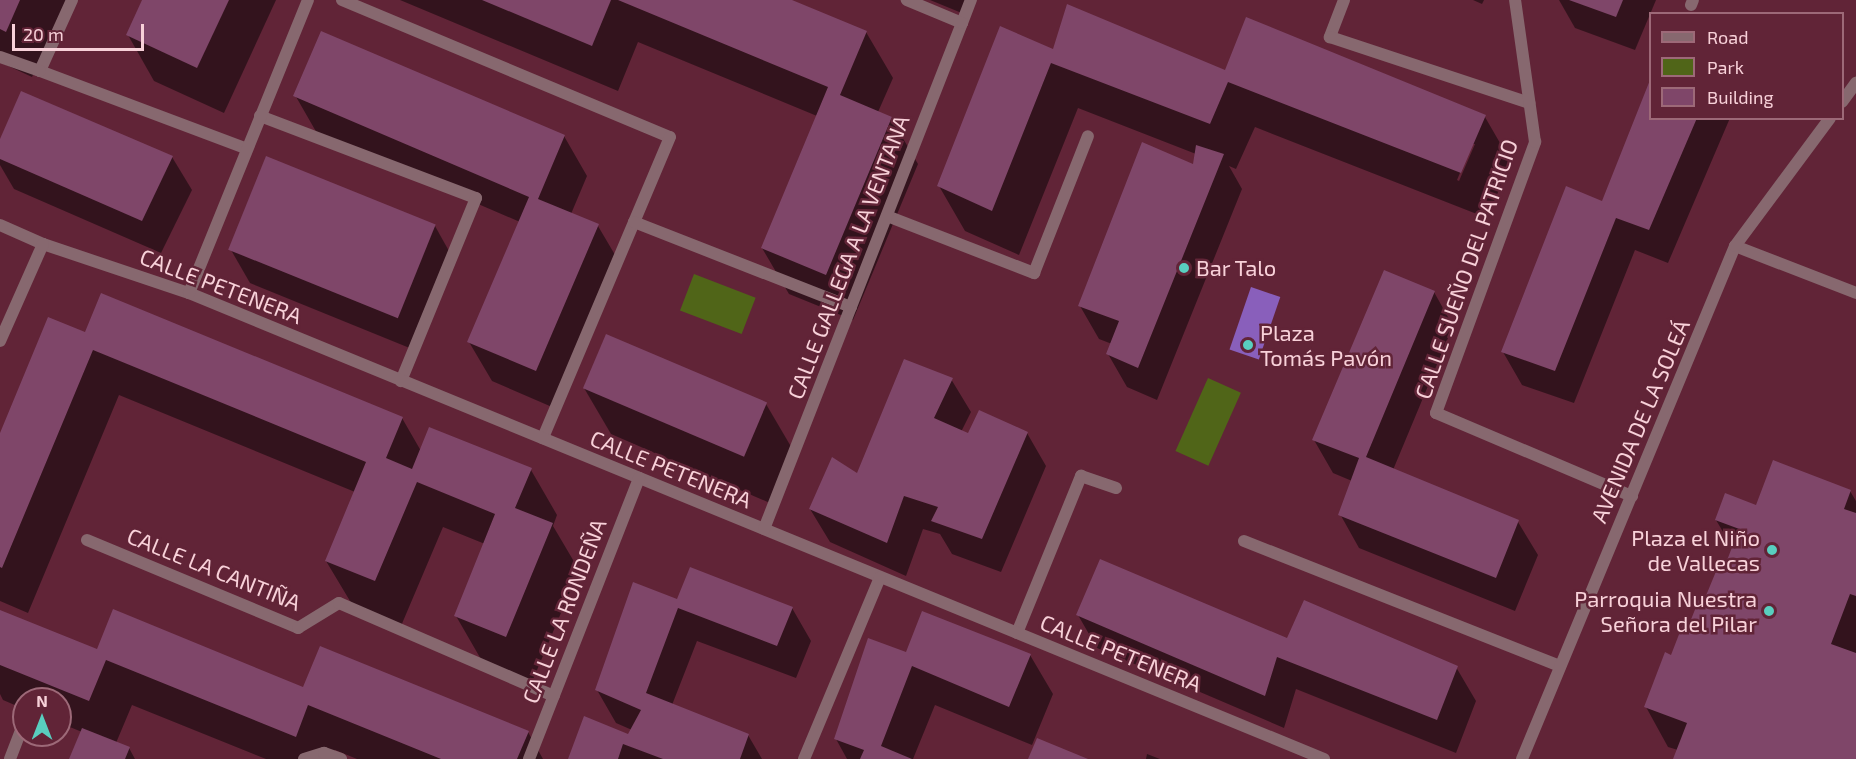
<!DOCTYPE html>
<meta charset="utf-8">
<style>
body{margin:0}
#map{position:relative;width:1856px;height:759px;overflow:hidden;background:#612437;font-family:"Exo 2",sans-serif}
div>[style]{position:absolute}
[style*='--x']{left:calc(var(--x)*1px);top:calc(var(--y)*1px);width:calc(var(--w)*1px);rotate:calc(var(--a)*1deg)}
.green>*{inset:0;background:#506518;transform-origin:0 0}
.water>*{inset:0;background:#895fbb;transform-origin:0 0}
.shadow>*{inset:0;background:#0007}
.building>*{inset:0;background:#7f4669;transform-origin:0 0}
.service>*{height:12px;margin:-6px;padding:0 6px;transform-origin:6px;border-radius:6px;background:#87686f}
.pedestrian>*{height:12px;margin:-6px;padding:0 6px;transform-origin:6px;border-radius:6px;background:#87686f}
.minor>*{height:12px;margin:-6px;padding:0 6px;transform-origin:6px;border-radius:6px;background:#87686f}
.tertiary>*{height:12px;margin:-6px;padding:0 6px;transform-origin:6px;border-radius:6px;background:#87686f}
.dots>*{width:16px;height:16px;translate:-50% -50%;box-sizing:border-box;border:3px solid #612437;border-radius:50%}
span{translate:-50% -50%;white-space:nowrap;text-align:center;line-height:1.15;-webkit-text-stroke:5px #612437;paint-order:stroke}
.street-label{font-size:22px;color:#f8d1d9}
.poi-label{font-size:22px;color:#f8d1d9}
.left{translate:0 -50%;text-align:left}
.right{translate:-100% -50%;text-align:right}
.legend{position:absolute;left:1649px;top:12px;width:195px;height:108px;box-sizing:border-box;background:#612437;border:2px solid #9d6978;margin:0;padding:8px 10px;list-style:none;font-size:18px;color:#f8d1d9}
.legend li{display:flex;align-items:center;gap:12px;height:30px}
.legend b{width:30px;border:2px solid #9d6978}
.north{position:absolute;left:12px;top:687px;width:60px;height:60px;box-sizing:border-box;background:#612437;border:2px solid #9d6978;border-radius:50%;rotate:0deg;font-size:16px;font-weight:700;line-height:24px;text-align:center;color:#f8d1d9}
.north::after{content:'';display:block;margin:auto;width:21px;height:27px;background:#59cebf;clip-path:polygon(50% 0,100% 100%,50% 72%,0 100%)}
.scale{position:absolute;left:12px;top:24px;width:132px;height:27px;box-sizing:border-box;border:3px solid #f8d1d9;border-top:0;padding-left:8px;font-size:18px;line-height:21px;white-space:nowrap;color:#f8d1d9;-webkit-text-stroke:4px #612437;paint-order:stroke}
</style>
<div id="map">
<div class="green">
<div style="left:694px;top:274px;width:66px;height:39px;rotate:21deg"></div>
<div style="left:1208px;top:378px;width:36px;height:80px;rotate:24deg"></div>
</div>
<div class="water">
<div style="left:1251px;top:287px;width:31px;height:66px;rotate:19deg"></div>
</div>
<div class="shadow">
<div style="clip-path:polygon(0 0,67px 0,32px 77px,0 62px)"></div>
<div style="clip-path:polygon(144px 0,276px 0,224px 113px,154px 81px,128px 35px)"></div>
<div style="clip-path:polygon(400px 0,788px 0,866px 32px,893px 78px,878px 112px,891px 118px,918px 164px,853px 320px,789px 294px,762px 248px,817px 116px,638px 42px,618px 91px)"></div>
<div style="clip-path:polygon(930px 0,975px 0,969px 16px)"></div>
<div style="clip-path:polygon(1473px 0,1484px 0,1482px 4px)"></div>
<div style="clip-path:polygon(1559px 0,1656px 0,1635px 50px,1575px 28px)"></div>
<div style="clip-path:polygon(evenodd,1054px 51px,1226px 72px,1485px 117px,1511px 162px,1487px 218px,1255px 127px,1236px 169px,1229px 166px,1242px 189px,1157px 400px,1127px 387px,1108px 354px,1112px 344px,1099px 339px,1080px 306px,1194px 166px,1196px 154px,1078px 108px,1019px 255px,965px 231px,939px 186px,1054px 51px,1472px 144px,1475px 144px,1459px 181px,1457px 180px,1472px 144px)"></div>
<div style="clip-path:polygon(1650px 84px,1650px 118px,1730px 118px,1668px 263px,1635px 250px,1574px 403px,1522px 385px,1503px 352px,1603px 203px)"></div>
<div style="clip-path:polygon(295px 95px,564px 136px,587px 176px,571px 214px,598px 226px,621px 265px,559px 410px,492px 381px,469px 342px,520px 222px,318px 135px)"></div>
<div style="clip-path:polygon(0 143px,172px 157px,192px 190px,161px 253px,14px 189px,0 165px)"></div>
<div style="clip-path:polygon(435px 226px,454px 260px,417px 351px,250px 283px,231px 250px)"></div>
<div style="clip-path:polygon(1434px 292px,1453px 326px,1393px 470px,1518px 522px,1538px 555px,1515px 611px,1359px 548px,1340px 514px,1352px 481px,1333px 473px,1314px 440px)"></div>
<div style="clip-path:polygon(85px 334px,402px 418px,421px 451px,531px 470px,557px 515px,553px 526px,579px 570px,532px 682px,482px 661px,456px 616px,485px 544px,443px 527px,401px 626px,353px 606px,326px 561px,355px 492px,119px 395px,28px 613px,0 601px,0 437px)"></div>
<div style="clip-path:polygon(951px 379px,971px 412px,961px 432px,969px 435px,1027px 433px,1046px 466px,1001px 572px,952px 554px,940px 534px,923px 529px,906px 576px,830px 542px,810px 509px,858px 475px)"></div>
<div style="clip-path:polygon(584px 388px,766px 404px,793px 450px,770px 503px,611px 434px)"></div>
<div style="clip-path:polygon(1850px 491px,1856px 501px,1856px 759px,1675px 759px,1678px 750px,1668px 747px,1646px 707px,1672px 656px,1724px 573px,1733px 549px,1716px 520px,1756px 507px)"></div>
<div style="clip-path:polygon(677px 601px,792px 608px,811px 641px,796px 678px,697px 641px,672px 705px,748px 735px,762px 759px,570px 759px,629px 736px,632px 730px,616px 723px,597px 690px)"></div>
<div style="clip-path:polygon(0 611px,98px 651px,528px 732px,543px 759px,357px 759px,335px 750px,331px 759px,266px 759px,132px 705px,116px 743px,129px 748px,135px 759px,71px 759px,82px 732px,60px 723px,60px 699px,24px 699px,24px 709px,3px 700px,0 694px)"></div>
<div style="clip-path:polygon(1078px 615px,1288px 640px,1456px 667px,1476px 701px,1456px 753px,1296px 689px,1284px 728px,1097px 648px)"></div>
<div style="clip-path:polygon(907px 654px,1030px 655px,1053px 694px,1032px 745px,935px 705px,913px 759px,847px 759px,836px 739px)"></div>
<div style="clip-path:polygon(1147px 754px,1160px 759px,1146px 759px)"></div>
</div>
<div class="building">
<div style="clip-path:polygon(0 0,20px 0,6px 32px,0 29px)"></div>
<div style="clip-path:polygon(142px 0,229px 0,197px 68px,126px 35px)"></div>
<div style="clip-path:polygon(482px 0,611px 0,592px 46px)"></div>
<div style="clip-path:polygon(618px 0,792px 0,867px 31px,840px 95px,892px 117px,826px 275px,761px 248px,828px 87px)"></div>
<div style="clip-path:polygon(1569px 0,1623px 0,1616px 17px)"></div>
<div style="clip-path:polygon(1067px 4px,1225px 70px,1246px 17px,1486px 115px,1461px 173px,1228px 82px,1210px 124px,1051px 63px,992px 211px,937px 186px,1000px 26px,1053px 49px)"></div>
<div style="clip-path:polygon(321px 31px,565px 135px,538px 199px,599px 224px,536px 371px,467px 342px,529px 197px,293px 96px)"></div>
<div style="clip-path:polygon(1650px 80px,1650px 118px,1697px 118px,1649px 230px,1616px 218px,1555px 371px,1501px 352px,1566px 186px,1602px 201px)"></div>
<div style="clip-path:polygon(21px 91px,173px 156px,142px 221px,0 159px,0 139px)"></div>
<div style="clip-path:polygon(1142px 142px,1193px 164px,1196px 145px,1224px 154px,1138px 368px,1106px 354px,1119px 321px,1078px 306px)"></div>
<div style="left:266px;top:156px;width:183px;height:101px;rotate:22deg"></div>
<div style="clip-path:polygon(1384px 270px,1435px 291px,1366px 457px,1519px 520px,1496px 578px,1338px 515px,1359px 458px,1312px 440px)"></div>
<div style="clip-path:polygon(101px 293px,403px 417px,386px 458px,412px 469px,429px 427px,532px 468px,515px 508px,553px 523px,506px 637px,454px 616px,495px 514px,417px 482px,375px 581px,325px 561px,366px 462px,93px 350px,2px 568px,0 567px,0 433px,48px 317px,85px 332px)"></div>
<div style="left:606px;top:334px;width:175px;height:59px;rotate:23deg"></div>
<div style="clip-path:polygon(904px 359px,953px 378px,934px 418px,968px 433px,979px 410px,1028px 432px,982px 539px,931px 521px,938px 507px,904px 496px,887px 543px,809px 509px,832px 457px,857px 473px)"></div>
<div style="clip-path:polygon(1773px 460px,1851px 490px,1844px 509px,1856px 513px,1856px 596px,1850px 594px,1831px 644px,1856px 653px,1856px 759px,1673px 759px,1687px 723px,1644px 707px,1665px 652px,1671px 655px,1683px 624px,1688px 627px,1700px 597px,1705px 598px,1717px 569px,1723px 571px,1734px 542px,1737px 544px,1742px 530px,1715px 520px,1725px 493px,1756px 505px)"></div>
<div style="clip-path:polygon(1100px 559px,1287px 638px,1304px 600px,1458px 666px,1437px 720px,1277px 657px,1265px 696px,1076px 615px)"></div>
<div style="clip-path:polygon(690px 567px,793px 607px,777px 646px,678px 608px,646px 693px,749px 734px,740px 759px,663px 759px,623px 744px,618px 759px,568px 759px,584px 716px,628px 734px,641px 710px,595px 690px,633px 582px,677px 599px)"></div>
<div style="clip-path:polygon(113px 609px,303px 687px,320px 646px,529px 731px,517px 759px,441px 759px,308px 705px,296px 737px,106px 660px,89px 701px,0 665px,0 610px,97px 649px)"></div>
<div style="clip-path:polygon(922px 611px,1031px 654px,1009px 707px,912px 666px,881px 746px,912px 759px,860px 759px,864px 750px,834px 739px,868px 638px,906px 652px)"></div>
<div style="clip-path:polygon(82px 728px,130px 747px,125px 759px,69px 759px)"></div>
<div style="clip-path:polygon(1037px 738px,1088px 759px,1028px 759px)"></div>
</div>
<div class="service">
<div style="--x:1691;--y:5;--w:5;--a:-68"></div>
</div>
<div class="pedestrian">
<div style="--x:72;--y:0;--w:78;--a:114.3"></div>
<div style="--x:40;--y:71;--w:221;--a:20.6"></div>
<div style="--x:1344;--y:0;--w:40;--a:111"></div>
<div style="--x:1330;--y:37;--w:210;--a:18.3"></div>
<div style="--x:962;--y:23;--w:25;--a:-69"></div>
<div style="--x:0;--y:57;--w:42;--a:19.3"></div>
<div style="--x:1436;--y:413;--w:289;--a:-69.9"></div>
<div style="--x:1535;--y:142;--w:143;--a:-98"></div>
<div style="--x:87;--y:540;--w:229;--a:22.6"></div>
<div style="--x:298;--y:628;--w:48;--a:-31.4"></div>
<div style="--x:339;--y:603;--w:234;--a:23.4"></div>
<div style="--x:1244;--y:541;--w:340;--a:21.6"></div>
<div style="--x:1017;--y:633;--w:170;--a:-67.8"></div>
<div style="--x:1081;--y:476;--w:37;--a:19"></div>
<div style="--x:10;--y:759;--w:40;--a:-69"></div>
</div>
<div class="minor">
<div style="--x:342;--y:0;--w:355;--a:22.7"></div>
<div style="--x:670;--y:137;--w:327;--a:112.9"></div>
<div style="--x:260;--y:116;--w:231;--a:20.8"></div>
<div style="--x:476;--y:198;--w:198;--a:112.3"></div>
<div style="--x:887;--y:216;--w:158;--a:21.2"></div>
<div style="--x:1034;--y:273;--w:147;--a:-68.5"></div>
<div style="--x:634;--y:222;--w:233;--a:21.4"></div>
<div style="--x:0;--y:225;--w:47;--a:23.8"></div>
<div style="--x:43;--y:244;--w:154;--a:18.6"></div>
<div style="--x:189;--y:293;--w:1227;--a:22.32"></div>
<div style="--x:1735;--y:246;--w:130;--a:21.2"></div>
<div style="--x:189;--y:293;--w:316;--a:-67.9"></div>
<div style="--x:0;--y:341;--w:106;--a:-66.1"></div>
<div style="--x:1436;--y:413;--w:213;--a:23"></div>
<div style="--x:764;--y:529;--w:543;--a:-68.63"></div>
<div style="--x:962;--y:23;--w:60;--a:-157.3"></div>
<div style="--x:304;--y:759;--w:21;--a:-17"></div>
<div style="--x:324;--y:753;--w:18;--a:19"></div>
<div style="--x:529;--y:759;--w:302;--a:-68.6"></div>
<div style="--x:804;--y:759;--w:197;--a:-67.3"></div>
</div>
<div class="tertiary">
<div style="--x:1842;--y:102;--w:24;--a:-54"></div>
<div style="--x:1522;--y:759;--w:555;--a:-67.45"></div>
<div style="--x:1735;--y:246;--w:159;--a:-53.4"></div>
</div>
<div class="dots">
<div style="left:1184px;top:268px;background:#59cebf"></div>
<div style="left:1248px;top:345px;background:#59cebf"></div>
<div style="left:1772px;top:550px;background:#59cebf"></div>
<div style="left:1769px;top:611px;background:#59cebf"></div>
</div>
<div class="street-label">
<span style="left:848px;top:257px;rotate:-69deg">CALLE GALLEGA A LA VENTANA</span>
<span style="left:1466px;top:269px;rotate:-71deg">CALLE SUEÑO DEL PATRICIO</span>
<span style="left:221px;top:286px;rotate:21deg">CALLE PETENERA</span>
<span style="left:1640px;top:421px;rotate:-67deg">AVENIDA DE LA SOLEÁ</span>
<span style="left:671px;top:469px;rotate:22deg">CALLE PETENERA</span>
<span style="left:214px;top:569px;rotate:22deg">CALLE LA CANTIÑA</span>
<span style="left:564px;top:611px;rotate:-69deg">CALLE LA RONDEÑA</span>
<span style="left:1121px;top:653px;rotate:22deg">CALLE PETENERA</span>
</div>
<div class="poi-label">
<span class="left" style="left:1196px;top:268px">Bar Talo</span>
<span class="left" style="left:1260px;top:345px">Plaza<br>Tomás Pavón</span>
<span class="right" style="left:1760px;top:550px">Plaza el Niño<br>de Vallecas</span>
<span class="right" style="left:1757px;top:611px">Parroquia Nuestra<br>Señora del Pilar</span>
</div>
<ul class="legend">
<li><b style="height:8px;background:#87686f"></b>Road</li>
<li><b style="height:16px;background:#506518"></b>Park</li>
<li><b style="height:16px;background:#7f4669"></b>Building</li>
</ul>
<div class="north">N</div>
<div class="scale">20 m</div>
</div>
